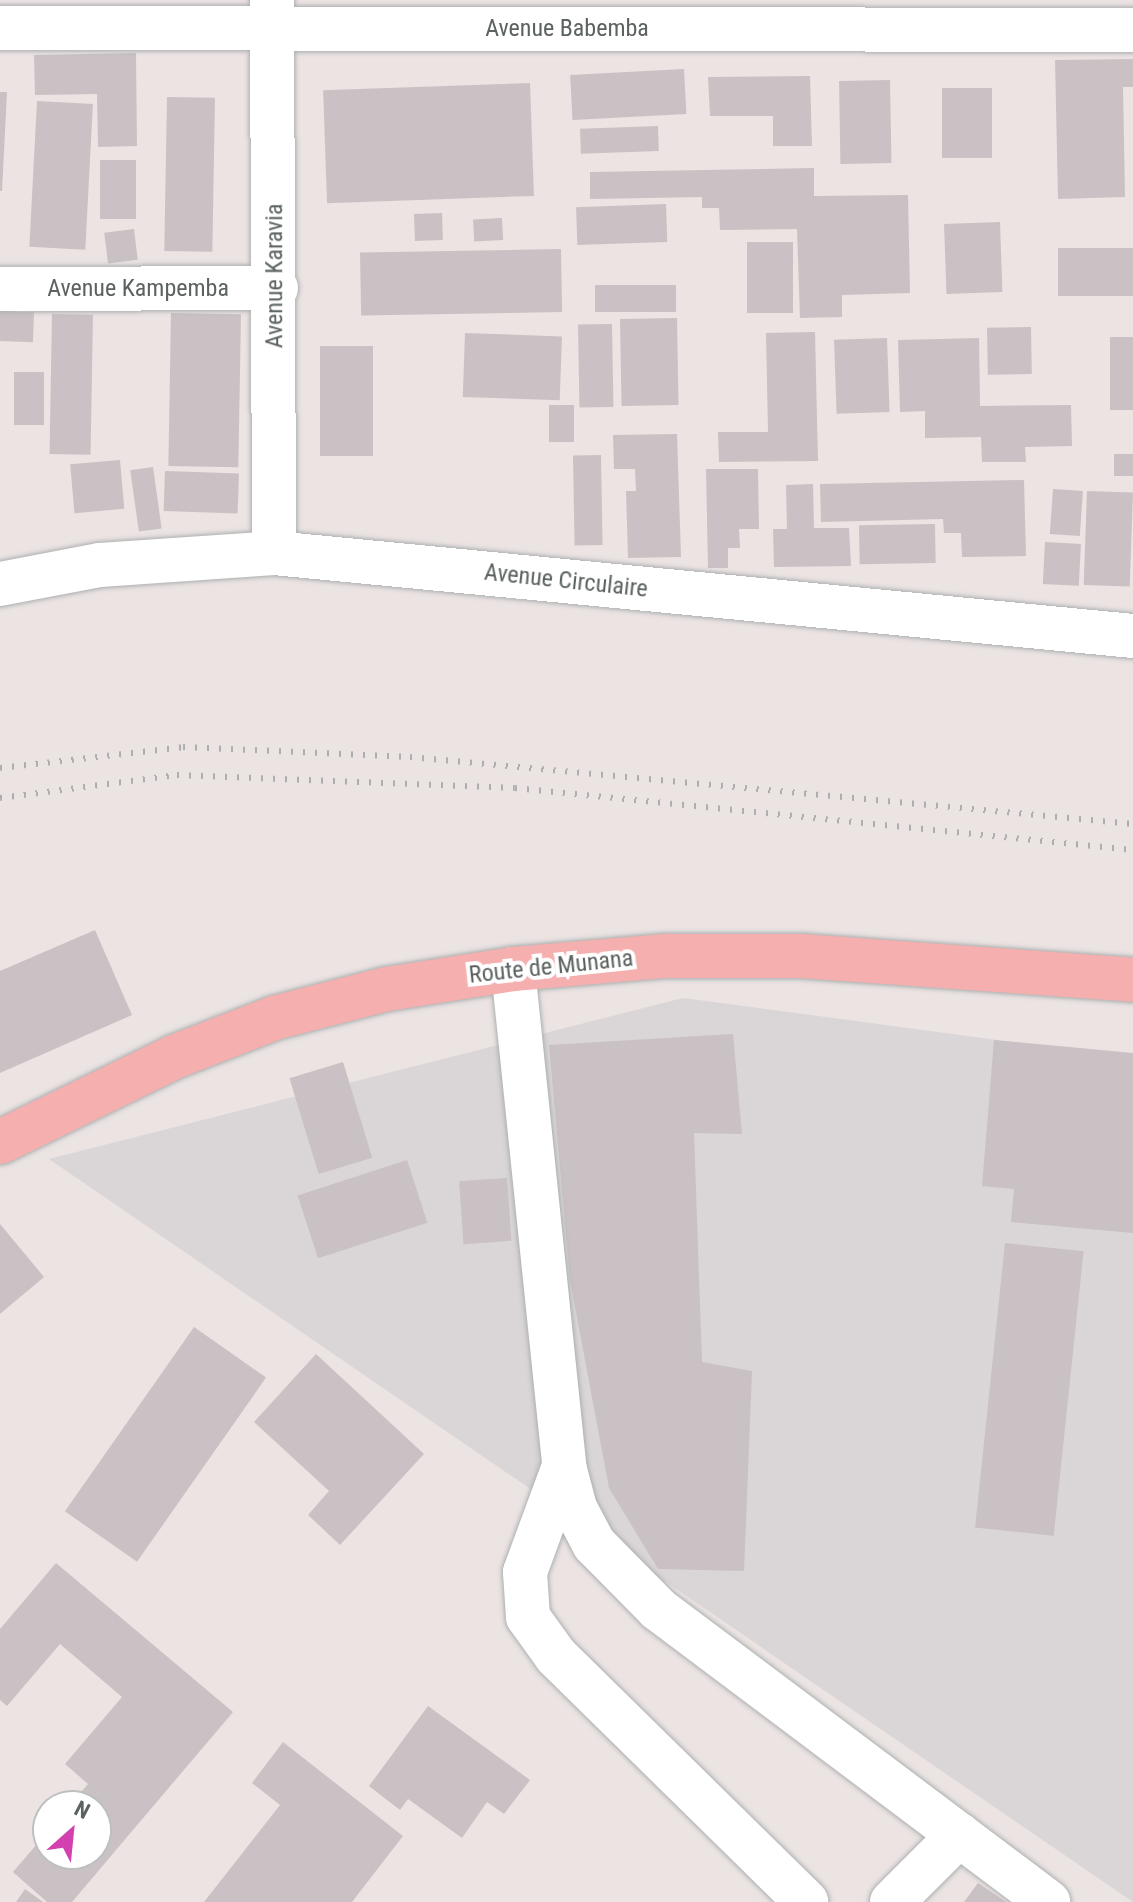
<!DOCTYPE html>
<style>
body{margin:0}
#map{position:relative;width:1133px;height:1902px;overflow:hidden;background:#ece3e3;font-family:"Roboto Condensed",sans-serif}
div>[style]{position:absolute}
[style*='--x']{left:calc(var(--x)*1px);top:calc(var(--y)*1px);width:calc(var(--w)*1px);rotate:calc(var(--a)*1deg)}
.industrial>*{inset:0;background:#dad5d6}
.building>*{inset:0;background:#c9c1c3;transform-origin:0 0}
.roads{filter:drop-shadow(0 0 2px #acb1b0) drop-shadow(0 0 2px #acb1b0)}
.minor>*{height:44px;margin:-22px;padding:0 22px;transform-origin:22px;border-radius:22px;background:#fff}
.major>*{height:44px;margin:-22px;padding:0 22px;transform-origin:22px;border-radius:22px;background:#f5afaf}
.rail>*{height:6px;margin-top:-3px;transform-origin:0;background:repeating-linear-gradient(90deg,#adaeae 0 2px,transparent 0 12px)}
span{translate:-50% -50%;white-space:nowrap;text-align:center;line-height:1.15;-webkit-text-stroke:8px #fff;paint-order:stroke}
.street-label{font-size:24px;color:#5b6260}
.north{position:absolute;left:32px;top:1790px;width:80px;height:80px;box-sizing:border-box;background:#fff;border:2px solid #bdc0bf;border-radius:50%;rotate:27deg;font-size:22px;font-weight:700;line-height:32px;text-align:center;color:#5b6260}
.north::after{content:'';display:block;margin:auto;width:28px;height:36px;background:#d341b1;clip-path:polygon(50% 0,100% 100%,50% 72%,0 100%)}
</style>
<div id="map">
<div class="industrial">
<div style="clip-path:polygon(683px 998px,1133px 1058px,1133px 1902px,49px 1159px)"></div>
</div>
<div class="building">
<div style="clip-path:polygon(136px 53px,137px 146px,98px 147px,97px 94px,35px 95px,34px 55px)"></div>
<div style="clip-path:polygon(1133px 59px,1133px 87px,1123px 87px,1125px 197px,1058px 199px,1055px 60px)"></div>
<div style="left:684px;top:69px;width:45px;height:114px;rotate:87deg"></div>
<div style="clip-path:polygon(810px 76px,812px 146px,773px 146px,773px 116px,710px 116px,708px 77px)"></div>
<div style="left:890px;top:80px;width:83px;height:51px;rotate:89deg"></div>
<div style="left:530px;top:83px;width:113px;height:207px;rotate:88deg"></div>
<div style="left:942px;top:88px;width:50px;height:70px"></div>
<div style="clip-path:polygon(0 92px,7px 92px,2px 191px,0 191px)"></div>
<div style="left:167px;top:97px;width:48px;height:154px;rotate:1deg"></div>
<div style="left:37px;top:101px;width:56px;height:146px;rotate:3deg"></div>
<div style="left:658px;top:126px;width:25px;height:78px;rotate:88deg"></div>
<div style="left:100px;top:160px;width:36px;height:59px"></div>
<div style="clip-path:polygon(814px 168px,814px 196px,908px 195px,910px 293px,842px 295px,842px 317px,800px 318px,797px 229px,720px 230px,719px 208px,702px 208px,702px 197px,590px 199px,590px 172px)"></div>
<div style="left:666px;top:204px;width:38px;height:90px;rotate:88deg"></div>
<div style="left:442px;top:213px;width:27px;height:28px;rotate:88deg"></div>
<div style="left:502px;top:218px;width:22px;height:29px;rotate:87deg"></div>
<div style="left:1000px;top:222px;width:70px;height:56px;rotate:88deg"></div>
<div style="left:134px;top:229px;width:31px;height:30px;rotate:83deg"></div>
<div style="left:747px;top:242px;width:46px;height:71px"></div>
<div style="left:1133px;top:248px;width:48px;height:75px;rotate:90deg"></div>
<div style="left:561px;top:249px;width:63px;height:201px;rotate:89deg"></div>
<div style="left:676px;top:285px;width:27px;height:81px;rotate:90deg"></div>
<div style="left:0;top:311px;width:34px;height:30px;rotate:2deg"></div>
<div style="left:171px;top:313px;width:70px;height:153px;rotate:1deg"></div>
<div style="left:52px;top:314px;width:41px;height:140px;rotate:1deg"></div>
<div style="left:677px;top:318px;width:87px;height:57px;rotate:89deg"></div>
<div style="left:612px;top:324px;width:83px;height:34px;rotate:89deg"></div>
<div style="left:1031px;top:327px;width:47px;height:44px;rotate:89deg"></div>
<div style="clip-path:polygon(815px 332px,818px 461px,719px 462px,718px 432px,768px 432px,766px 333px)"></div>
<div style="left:465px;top:333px;width:97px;height:64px;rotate:2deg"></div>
<div style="left:1110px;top:337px;width:23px;height:73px"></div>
<div style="left:887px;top:338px;width:74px;height:53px;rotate:88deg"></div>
<div style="clip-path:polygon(979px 338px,980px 406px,1071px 405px,1072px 446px,1025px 447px,1026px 462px,982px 462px,981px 437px,925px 438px,925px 411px,900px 412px,898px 340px)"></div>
<div style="left:320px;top:346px;width:53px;height:110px"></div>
<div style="left:14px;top:372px;width:30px;height:53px"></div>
<div style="left:549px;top:405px;width:25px;height:37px"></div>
<div style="clip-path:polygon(677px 434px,681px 557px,628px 558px,626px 491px,636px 491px,635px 469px,614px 469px,613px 435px)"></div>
<div style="left:1114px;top:454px;width:19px;height:22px"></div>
<div style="left:601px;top:455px;width:90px;height:28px;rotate:89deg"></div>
<div style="left:120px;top:460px;width:49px;height:50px;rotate:85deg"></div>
<div style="left:153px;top:467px;width:62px;height:23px;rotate:82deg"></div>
<div style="clip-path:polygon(706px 469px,758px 469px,759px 529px,739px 529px,740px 548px,728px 548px,728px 568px,708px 568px)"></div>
<div style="left:165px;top:471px;width:74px;height:40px;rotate:2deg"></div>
<div style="clip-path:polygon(1024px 480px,1026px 556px,962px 557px,961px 533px,944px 533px,943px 519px,821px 522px,820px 484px)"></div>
<div style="clip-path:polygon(813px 484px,814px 528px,849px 528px,851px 566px,774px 567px,773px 529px,787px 529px,786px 485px)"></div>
<div style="left:1053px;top:489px;width:30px;height:45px;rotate:4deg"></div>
<div style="left:1087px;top:491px;width:46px;height:94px;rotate:2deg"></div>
<div style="left:935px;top:524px;width:39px;height:76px;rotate:89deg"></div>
<div style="left:1045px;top:542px;width:36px;height:42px;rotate:3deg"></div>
<div style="clip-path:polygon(95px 930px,132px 1015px,0 1073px,0 971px)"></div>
<div style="clip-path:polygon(733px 1034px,742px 1134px,694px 1133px,702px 1362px,752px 1371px,744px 1571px,658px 1569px,609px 1488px,570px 1280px,549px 1045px)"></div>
<div style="clip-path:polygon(994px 1040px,1133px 1053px,1133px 1233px,1011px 1222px,1014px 1189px,982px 1186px)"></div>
<div style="left:343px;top:1062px;width:100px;height:56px;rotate:73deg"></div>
<div style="left:407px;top:1160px;width:66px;height:115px;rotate:72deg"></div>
<div style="left:507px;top:1178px;width:63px;height:48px;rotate:86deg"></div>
<div style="clip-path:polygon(0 1224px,44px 1277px,0 1314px)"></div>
<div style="left:1005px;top:1243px;width:79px;height:286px;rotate:6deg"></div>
<div style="left:194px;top:1327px;width:88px;height:225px;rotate:35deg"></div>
<div style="clip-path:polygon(316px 1354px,424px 1454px,340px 1545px,308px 1515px,329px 1491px,254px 1422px)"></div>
<div style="clip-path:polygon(56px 1563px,233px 1712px,72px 1902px,47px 1902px,13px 1872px,48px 1831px,48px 1854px,96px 1854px,96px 1806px,69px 1806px,88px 1784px,65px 1764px,122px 1697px,60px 1644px,7px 1706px,0 1700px,0 1629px)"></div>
<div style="clip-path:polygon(428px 1706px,530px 1780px,504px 1814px,487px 1802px,462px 1838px,408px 1799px,400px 1810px,369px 1786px)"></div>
<div style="clip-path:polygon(283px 1742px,403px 1836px,352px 1902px,204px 1902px,280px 1805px,252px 1783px)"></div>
<div style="clip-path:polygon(978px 1883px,1006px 1902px,964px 1902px)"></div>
<div style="clip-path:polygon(25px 1889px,43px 1902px,16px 1902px)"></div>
</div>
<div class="roads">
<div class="minor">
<div style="--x:272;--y:0;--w:553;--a:89.79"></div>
<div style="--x:0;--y:28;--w:1133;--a:0.1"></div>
<div style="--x:0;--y:289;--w:276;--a:-0.2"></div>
<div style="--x:0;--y:584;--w:102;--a:-10.8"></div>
<div style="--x:100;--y:565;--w:174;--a:-3.9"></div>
<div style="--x:274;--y:553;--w:863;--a:5.52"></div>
<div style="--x:513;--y:969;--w:500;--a:84.1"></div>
<div style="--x:564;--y:1466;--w:43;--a:75.3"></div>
<div style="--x:575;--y:1508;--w:41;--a:62.2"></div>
<div style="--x:594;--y:1544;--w:91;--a:45.4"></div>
<div style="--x:658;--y:1609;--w:488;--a:36.9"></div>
<div style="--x:564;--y:1466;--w:113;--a:110.2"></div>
<div style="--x:525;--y:1572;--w:45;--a:86.2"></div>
<div style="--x:528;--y:1617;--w:48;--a:54.3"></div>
<div style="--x:556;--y:1656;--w:351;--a:44.5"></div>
<div style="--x:892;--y:1902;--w:95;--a:-45"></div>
</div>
<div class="major">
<div style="--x:0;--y:1142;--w:194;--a:-26"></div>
<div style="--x:174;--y:1057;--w:107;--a:-21.3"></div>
<div style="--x:274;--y:1018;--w:117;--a:-14.4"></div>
<div style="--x:387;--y:989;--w:128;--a:-9"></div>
<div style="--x:513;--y:969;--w:153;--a:-4.9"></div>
<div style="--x:665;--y:956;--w:136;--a:0"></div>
<div style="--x:801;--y:956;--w:333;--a:4.1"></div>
</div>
</div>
<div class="rail">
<div style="--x:0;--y:768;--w:184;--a:-6.5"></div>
<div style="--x:183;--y:747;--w:227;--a:2.5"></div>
<div style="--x:410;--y:757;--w:726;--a:5.29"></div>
<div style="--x:0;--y:798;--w:178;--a:-7.4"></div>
<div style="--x:177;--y:775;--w:338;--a:2.2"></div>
<div style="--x:515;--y:788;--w:621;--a:5.73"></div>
</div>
<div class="street-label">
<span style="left:567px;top:29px">Avenue Babemba</span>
<span style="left:275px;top:276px;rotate:-90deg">Avenue Karavia</span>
<span style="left:138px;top:289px">Avenue Kampemba</span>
<span style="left:566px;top:581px;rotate:6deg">Avenue Circulaire</span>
<span style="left:551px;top:967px;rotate:-6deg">Route de Munana</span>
</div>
<div class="north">N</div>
</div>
